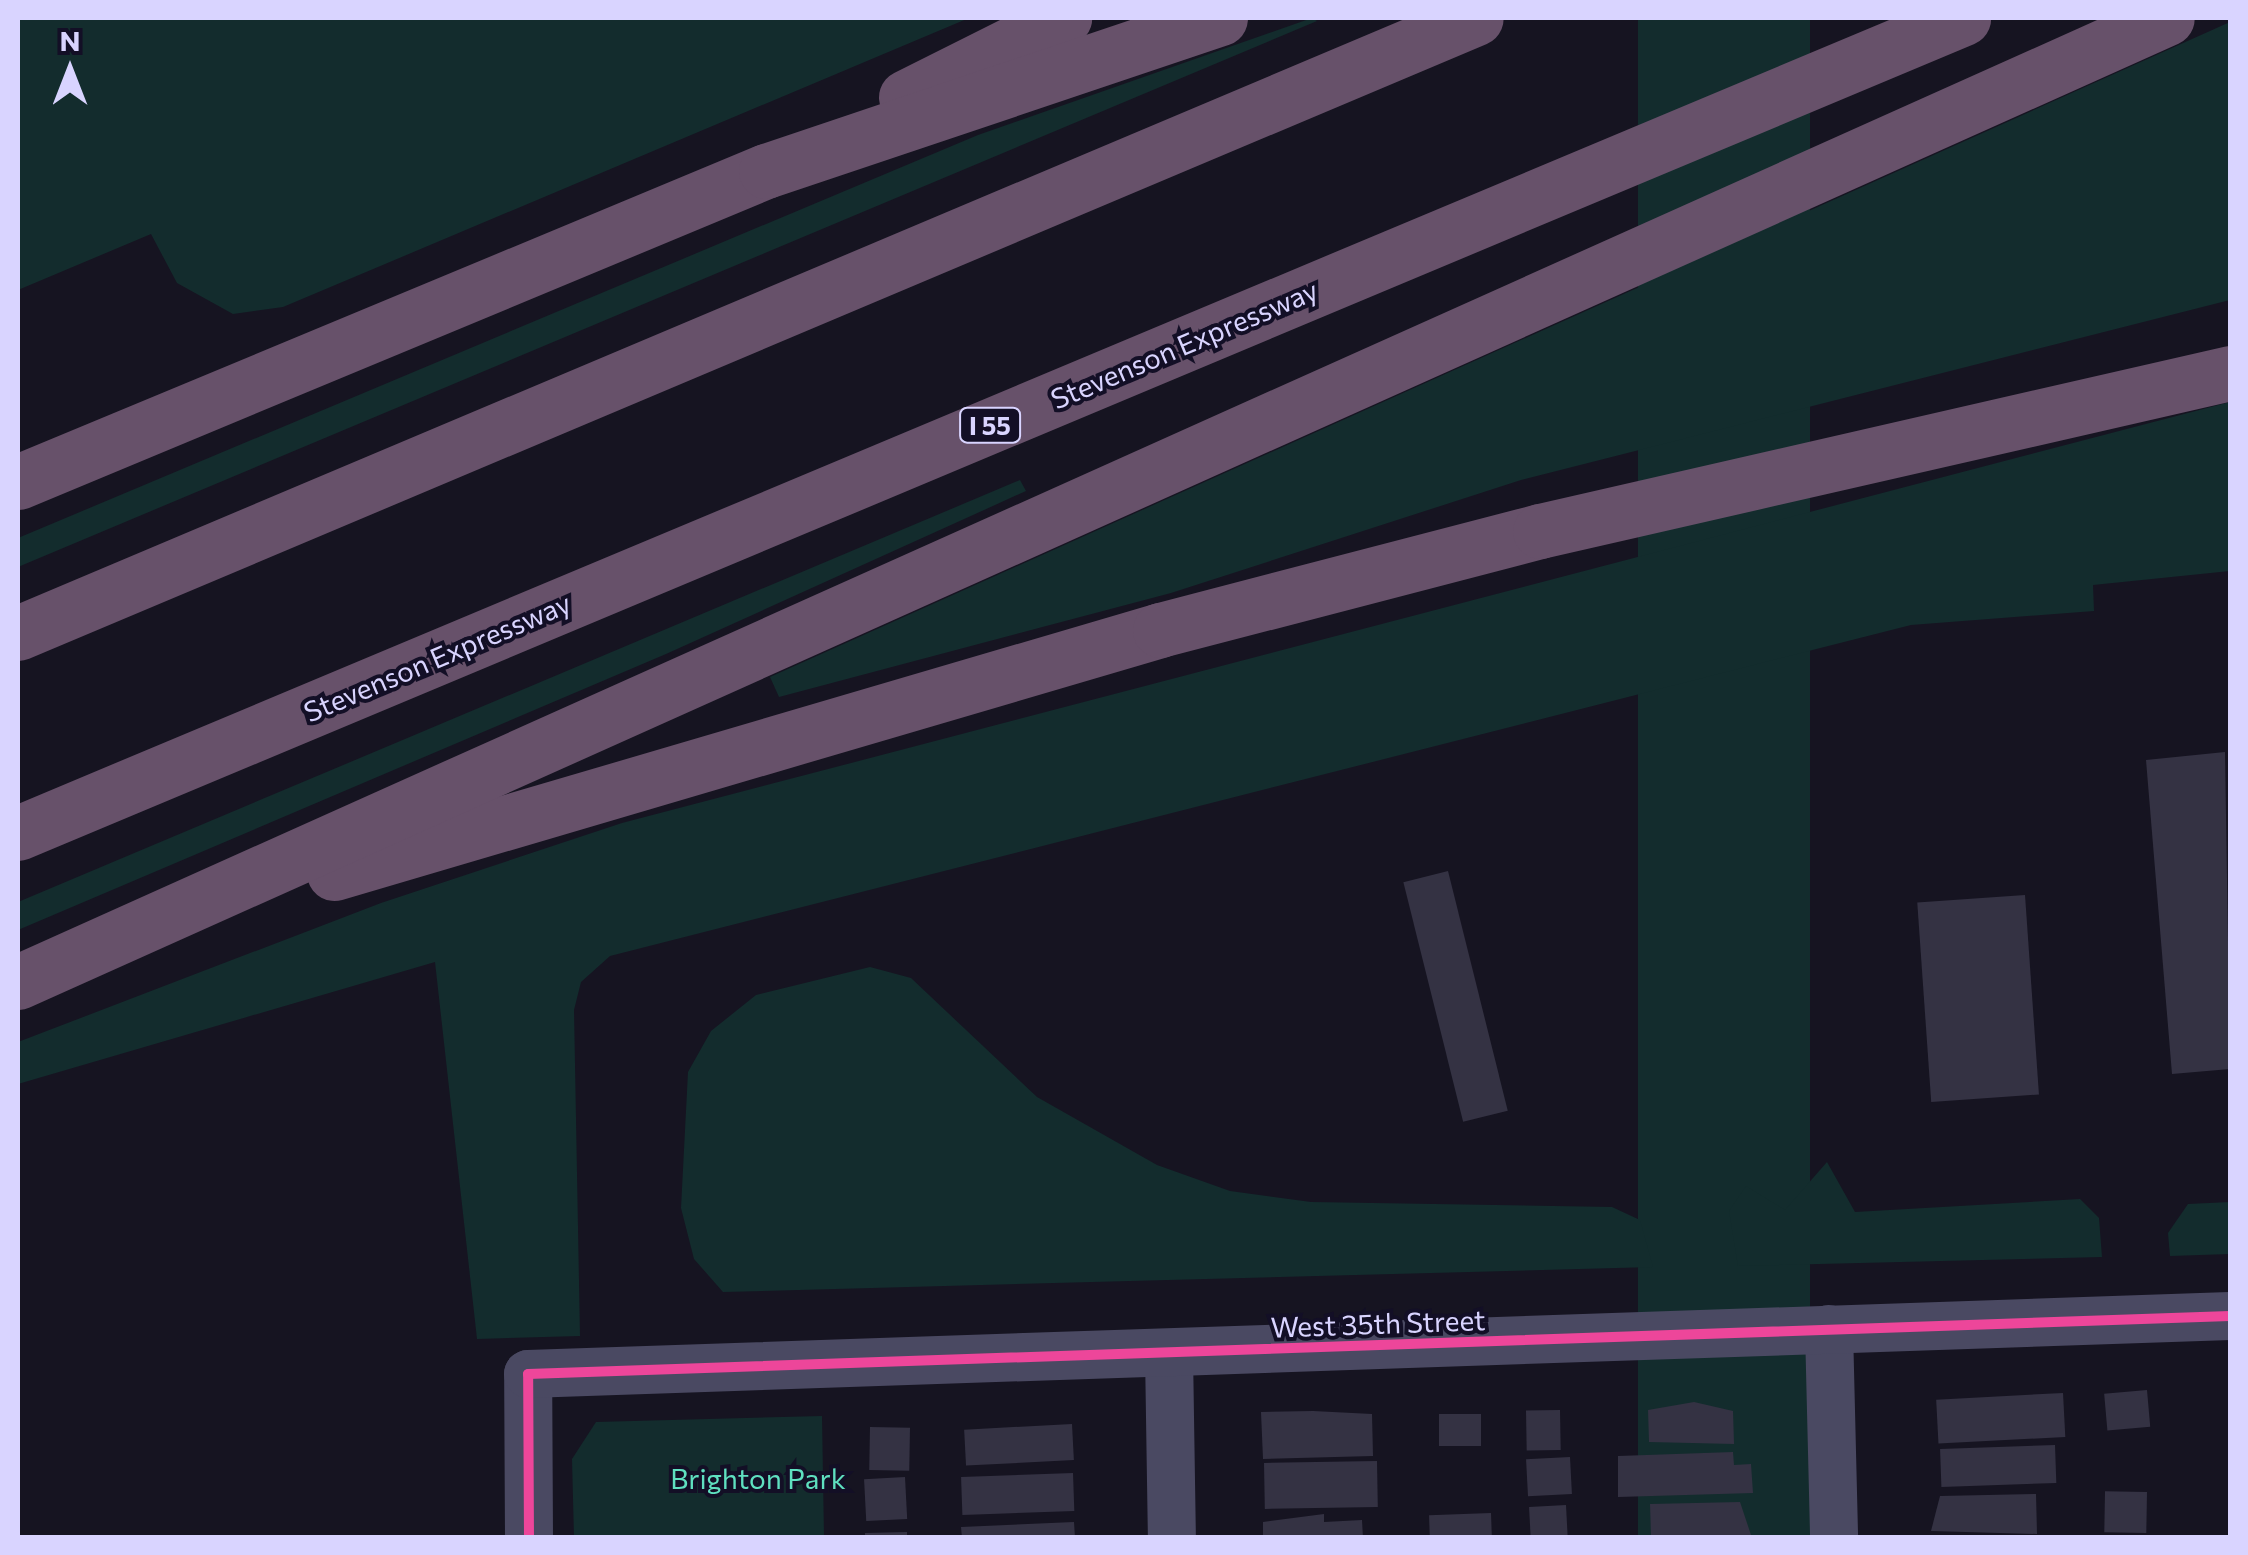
<!DOCTYPE html>
<style>
body{margin:0}
#map{position:relative;width:2248px;height:1555px;overflow:hidden;background:#161421;font-family:Commissioner,sans-serif}
div>[style]{position:absolute}
[style*='--x']{left:calc(var(--x)*1px);top:calc(var(--y)*1px);width:calc(var(--w)*1px);rotate:calc(var(--a)*1deg)}
.green>*{inset:0;background:#132c2d;transform-origin:0 0}
.building>*{inset:0;background:#343243;transform-origin:0 0}
.street>*{height:48px;margin:-24px;padding:0 24px;transform-origin:24px;border-radius:24px;background:#4a4962}
.highway>*{height:55px;margin:-27.5px;padding:0 27.5px;transform-origin:27.5px;border-radius:27.5px;background:#67516a}
.cycleway>*{height:10px;margin:-5px;padding:0 5px;transform-origin:5px;border-radius:5px;background:#ed469a}
span{translate:-50% -50%;white-space:nowrap;text-align:center;line-height:1.15;-webkit-text-stroke:8px #130f26;paint-order:stroke}
.shield-label span{padding:2px 8px;background:#130f26;border:2px solid;border-radius:8px;-webkit-text-stroke-width:0}
.shield-label{font-size:25px;color:#d9d4ff;font-weight:700}
.street-label{font-size:28px;color:#d9d4ff}
.park-label{font-size:28px;color:#5fe0c0}
.frame{position:absolute;inset:0;border:20px solid #d9d4ff;pointer-events:none}
.north{position:absolute;left:20px;top:20px;width:100px;height:100px;-webkit-text-stroke:8px #130f26;paint-order:stroke;rotate:0deg;font-size:28px;font-weight:700;line-height:40px;text-align:center;color:#d9d4ff}
.north::after{content:'';display:block;margin:auto;width:35px;height:45px;background:#d9d4ff;clip-path:polygon(50% 0,100% 100%,50% 72%,0 100%)}
</style>
<div id="map">
<div class="green">
<div style="clip-path:polygon(18px 18px,969px 18px,283px 307px,233px 314px,177px 283px,151px 234px,18px 290px)"></div>
<div style="clip-path:polygon(1312px 18px,1317px 21px,18px 567px,18px 538px,978px 135px)"></div>
<div style="left:1638px;top:18px;width:172px;height:1757px"></div>
<div style="clip-path:polygon(2230px 22px,2230px 300px,1521px 480px,1171px 593px,779px 697px,770px 677px)"></div>
<div style="clip-path:polygon(2230px 402px,2230px 571px,2093px 585px,2094px 611px,1911px 625px,610px 956px,581px 982px,574px 1010px,580px 1336px,477px 1339px,435px 962px,18px 1084px,18px 1042px,381px 903px,622px 823px)"></div>
<div style="clip-path:polygon(1020px 480px,1026px 491px,666px 654px,18px 930px,18px 902px)"></div>
<div style="clip-path:polygon(870px 967px,911px 978px,1037px 1097px,1157px 1165px,1230px 1191px,1311px 1202px,1612px 1207px,1640px 1220px,1653px 1267px,723px 1292px,694px 1259px,681px 1208px,688px 1072px,711px 1031px,756px 995px)"></div>
<div style="clip-path:polygon(1827px 1162px,1855px 1212px,2080px 1199px,2099px 1218px,2102px 1257px,1738px 1266px,1729px 1211px,1746px 1186px,1785px 1210px)"></div>
<div style="clip-path:polygon(2230px 1202px,2230px 1254px,2170px 1256px,2168px 1233px,2188px 1204px)"></div>
<div style="clip-path:polygon(822px 1416px,824px 1537px,574px 1537px,572px 1459px,596px 1422px)"></div>
</div>
<div class="building">
<div style="clip-path:polygon(2225px 752px,2230px 1069px,2172px 1074px,2146px 760px)"></div>
<div style="left:1448px;top:871px;width:247px;height:46px;rotate:76deg"></div>
<div style="left:2025px;top:895px;width:200px;height:108px;rotate:86deg"></div>
<div style="left:2147px;top:1390px;width:37px;height:43px;rotate:85deg"></div>
<div style="left:2063px;top:1393px;width:44px;height:127px;rotate:87deg"></div>
<div style="clip-path:polygon(1694px 1402px,1733px 1411px,1734px 1444px,1649px 1442px,1648px 1410px)"></div>
<div style="left:1560px;top:1410px;width:40px;height:34px;rotate:89deg"></div>
<div style="clip-path:polygon(1313px 1411px,1372px 1414px,1373px 1456px,1263px 1459px,1261px 1412px)"></div>
<div style="left:1439px;top:1414px;width:42px;height:32px"></div>
<div style="left:1072px;top:1424px;width:36px;height:108px;rotate:87deg"></div>
<div style="left:870px;top:1427px;width:40px;height:43px;rotate:1deg"></div>
<div style="left:2055px;top:1445px;width:38px;height:115px;rotate:88deg"></div>
<div style="clip-path:polygon(1733px 1452px,1734px 1465px,1751px 1464px,1753px 1493px,1618px 1497px,1618px 1456px)"></div>
<div style="left:1570px;top:1457px;width:37px;height:44px;rotate:87deg"></div>
<div style="left:1377px;top:1461px;width:46px;height:113px;rotate:89deg"></div>
<div style="left:1073px;top:1473px;width:38px;height:112px;rotate:88deg"></div>
<div style="left:905px;top:1477px;width:42px;height:41px;rotate:87deg"></div>
<div style="left:2147px;top:1492px;width:41px;height:42px;rotate:91deg"></div>
<div style="clip-path:polygon(2036px 1494px,2037px 1534px,1931px 1531px,1940px 1496px)"></div>
<div style="clip-path:polygon(1740px 1502px,1752px 1538px,1651px 1536px,1650px 1504px)"></div>
<div style="left:1566px;top:1505px;width:33px;height:37px;rotate:87deg"></div>
<div style="left:1491px;top:1513px;width:25px;height:62px;rotate:88deg"></div>
<div style="clip-path:polygon(1324px 1514px,1324px 1522px,1362px 1520px,1363px 1538px,1263px 1538px,1263px 1522px)"></div>
<div style="clip-path:polygon(1074px 1522px,1075px 1538px,962px 1538px,961px 1527px)"></div>
<div style="clip-path:polygon(907px 1532px,907px 1538px,865px 1538px,865px 1533px)"></div>
</div>
<div class="street">
<div style="--x:1829;--y:1329;--w:209;--a:88.6"></div>
<div style="--x:1169;--y:1353;--w:185;--a:89.1"></div>
<div style="--x:529;--y:1538;--w:164;--a:-90.3"></div>
<div style="--x:528;--y:1374;--w:1703;--a:-1.95"></div>
</div>
<div class="highway">
<div style="--x:906;--y:97;--w:177;--a:-26.6"></div>
<div style="--x:18;--y:482;--w:810;--a:-22.58"></div>
<div style="--x:766;--y:171;--w:479;--a:-18.6"></div>
<div style="--x:18;--y:633;--w:1582;--a:-22.87"></div>
<div style="--x:18;--y:833;--w:2109;--a:-22.73"></div>
<div style="--x:334;--y:873;--w:861;--a:-16.39"></div>
<div style="--x:1160;--y:630;--w:393;--a:-14.6"></div>
<div style="--x:1540;--y:531;--w:708;--a:-12.9"></div>
<div style="--x:18;--y:982;--w:2355;--a:-24.16"></div>
</div>
<div class="cycleway">
<div style="--x:529;--y:1538;--w:164;--a:-90.3"></div>
<div style="--x:528;--y:1374;--w:1703;--a:-1.95"></div>
</div>
<div class="shield-label">
<span style="left:990px;top:425px">I 55</span>
</div>
<div class="street-label">
<span style="left:1184px;top:344px;rotate:-23deg">Stevenson Expressway</span>
<span style="left:437px;top:657px;rotate:-23deg">Stevenson Expressway</span>
<span style="left:1378px;top:1323px;rotate:-2deg">West 35th Street</span>
</div>
<div class="park-label">
<span style="left:758px;top:1478px">Brighton Park</span>
</div>
<div class="frame"></div>
<div class="north">N</div>
</div>
